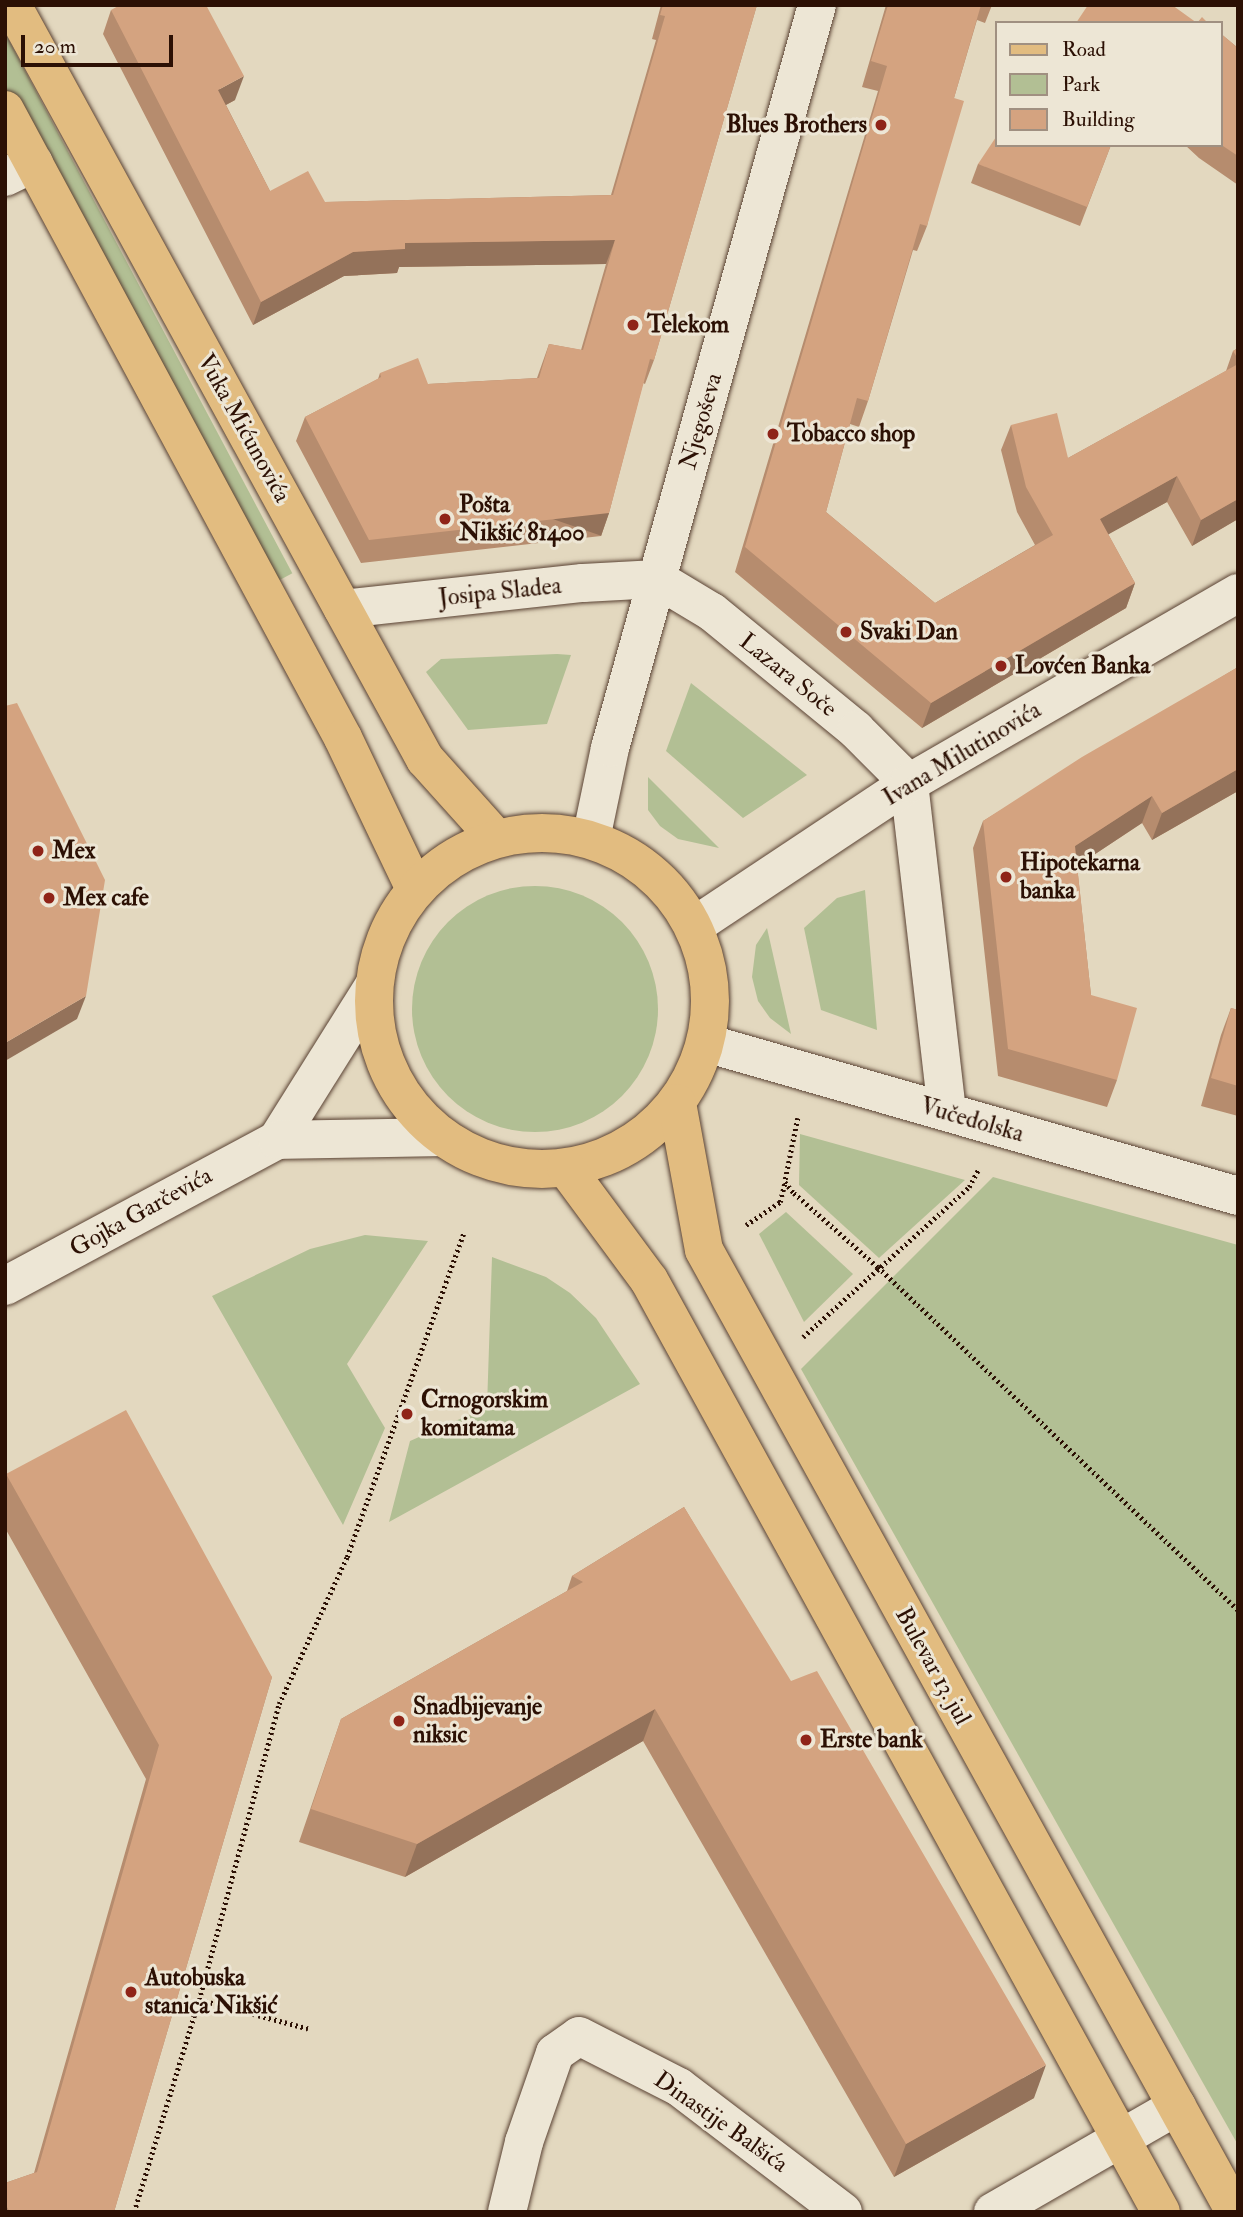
<!DOCTYPE html>
<meta charset="utf-8">
<style>
body{margin:0}
#map{position:relative;width:1243px;height:2217px;overflow:hidden;background:#e3d8bf;font-family:"IM FELL Double Pica",serif}
div>[style]{position:absolute}
[style*='--x']{left:calc(var(--x)*1px);top:calc(var(--y)*1px);width:calc(var(--w)*1px);rotate:calc(var(--a)*1deg)}
.green>*{inset:0;background:#b2bf94;transform-origin:0 0}
.round{border-radius:50%}
.path>*{height:4.5px;margin-top:-2.25px;transform-origin:0;background:repeating-linear-gradient(90deg,#2c1004 0 2px,transparent 0 5.5px)}
.roads{filter:drop-shadow(0 0 2px #5a4233) drop-shadow(0 0 2px #5a4233)}
.minor>*{height:38px;margin:-19px;padding:0 19px;transform-origin:19px;border-radius:19px;background:#ede6d5}
.major>*{height:38px;margin:-19px;padding:0 19px;transform-origin:19px;border-radius:19px;background:#e2bc80}
.major>.ring{margin:-19px;padding:0;box-sizing:content-box;background:none;border:38px solid #e2bc80;border-radius:50%}
.wall>*{inset:0;background:#b68c6e}
.shaded-wall>*{inset:0;background:#94725a;transform-origin:0 0}
.building>*{inset:0;background:#d4a380}
.dots>*{width:19px;height:19px;translate:-50% -50%;box-sizing:border-box;border:4px solid #ede6d5;border-radius:50%}
span{translate:-50% -50%;white-space:nowrap;text-align:center;line-height:1.15;-webkit-text-stroke:6px #ede6d5;paint-order:stroke}
.poi-label{font-size:24px;color:#2c1004;font-weight:700}
.right{translate:-100% -50%;text-align:right}
.left{translate:0 -50%;text-align:left}
.street-label{font-size:24px;color:#2c1004}
.frame{position:absolute;inset:0;border:7px solid #2c1004;pointer-events:none}
.legend{position:absolute;left:995px;top:21px;width:228px;height:126px;box-sizing:border-box;background:#ede6d5;border:2px solid #a09081;margin:0;padding:9px 12px;list-style:none;font-size:21px;color:#2c1004}
.legend li{display:flex;align-items:center;gap:14px;height:35px}
.legend b{width:35px;border:2px solid #a09081}
.scale{position:absolute;left:21px;top:35px;width:152px;height:32px;box-sizing:border-box;border:4px solid #2c1004;border-top:0;padding-left:9px;font-size:21px;line-height:24px;white-space:nowrap;color:#2c1004;-webkit-text-stroke:5px #ede6d5;paint-order:stroke}
</style>
<div id="map">
<div class="green">
<div style="left:5px;top:33px;width:612px;height:29px;rotate:62deg"></div>
<div style="clip-path:polygon(557px 654px,571px 655px,547px 724px,468px 730px,426px 672px,441px 659px)"></div>
<div style="clip-path:polygon(691px 683px,807px 775px,743px 818px,666px 751px)"></div>
<div style="clip-path:polygon(648px 777px,719px 848px,678px 839px,660px 826px,648px 810px)"></div>
<div class="round" style="left:412px;top:886px;width:246px;height:246px"></div>
<div style="clip-path:polygon(865px 890px,877px 1030px,821px 1010px,804px 928px,837px 898px)"></div>
<div style="clip-path:polygon(767px 928px,791px 1034px,770px 1018px,758px 1001px,752px 977px,756px 945px)"></div>
<div style="clip-path:polygon(800px 1134px,965px 1180px,879px 1258px,799px 1185px)"></div>
<div style="clip-path:polygon(993px 1177px,1238px 1245px,1238px 2145px,801px 1369px)"></div>
<div style="clip-path:polygon(786px 1212px,853px 1274px,804px 1322px,759px 1234px)"></div>
<div style="clip-path:polygon(365px 1235px,428px 1241px,347px 1364px,385px 1428px,343px 1525px,212px 1296px,310px 1249px)"></div>
<div style="clip-path:polygon(492px 1257px,546px 1277px,570px 1293px,596px 1318px,640px 1384px,389px 1522px,410px 1441px,487px 1407px)"></div>
</div>
<div class="path">
<div style="--x:798;--y:1118;--w:65;--a:101.5"></div>
<div style="--x:785;--y:1182;--w:14;--a:51"></div>
<div style="--x:794;--y:1193;--w:112;--a:41.4"></div>
<div style="--x:878;--y:1267;--w:497;--a:43.6"></div>
<div style="--x:746;--y:1225;--w:41;--a:-34.1"></div>
<div style="--x:780;--y:1202;--w:21;--a:-76"></div>
<div style="--x:803;--y:1337;--w:224;--a:-42.1"></div>
<div style="--x:969;--y:1187;--w:19;--a:-62"></div>
<div style="--x:308;--y:2029;--w:113;--a:-165.1"></div>
<div style="--x:199;--y:2000;--w:307;--a:-74.9"></div>
<div style="--x:279;--y:1704;--w:162;--a:-65.2"></div>
<div style="--x:347;--y:1557;--w:345;--a:-70.2"></div>
<div style="--x:134;--y:2212;--w:222;--a:-73"></div>
</div>
<div class="roads">
<div class="minor">
<div style="--x:5;--y:177;--w:32;--a:-26"></div>
<div style="--x:657;--y:579;--w:64;--a:31"></div>
<div style="--x:712;--y:612;--w:186;--a:39.3"></div>
<div style="--x:856;--y:730;--w:75;--a:45"></div>
<div style="--x:909;--y:783;--w:331;--a:83.4"></div>
<div style="--x:343;--y:609;--w:241;--a:-6.2"></div>
<div style="--x:583;--y:583;--w:74;--a:-3.1"></div>
<div style="--x:591;--y:839;--w:93;--a:-78.2"></div>
<div style="--x:610;--y:748;--w:771;--a:-74.43"></div>
<div style="--x:694;--y:926;--w:258;--a:-33.6"></div>
<div style="--x:909;--y:783;--w:380;--a:-30"></div>
<div style="--x:706;--y:1043;--w:554;--a:16.04"></div>
<div style="--x:277;--y:1140;--w:181;--a:-57.9"></div>
<div style="--x:5;--y:1286;--w:309;--a:-28.2"></div>
<div style="--x:277;--y:1140;--w:164;--a:-1"></div>
<div style="--x:507;--y:2212;--w:72;--a:-76.3"></div>
<div style="--x:524;--y:2142;--w:94;--a:-70.8"></div>
<div style="--x:555;--y:2053;--w:29;--a:-35"></div>
<div style="--x:579;--y:2036;--w:112;--a:27"></div>
<div style="--x:679;--y:2087;--w:206;--a:37.3"></div>
<div style="--x:993;--y:2212;--w:212;--a:-29.9"></div>
</div>
<div class="major">
<div style="--x:12;--y:5;--w:860;--a:61.29"></div>
<div style="--x:425;--y:759;--w:106;--a:48.1"></div>
<div style="--x:5;--y:110;--w:713;--a:61.71"></div>
<div style="--x:343;--y:738;--w:167;--a:64.5"></div>
<div class="ring" style="left:374px;top:833px;width:298px;height:298px"></div>
<div style="--x:677;--y:1103;--w:149;--a:79.6"></div>
<div style="--x:704;--y:1250;--w:1099;--a:61.1"></div>
<div style="--x:566;--y:1168;--w:139;--a:53.5"></div>
<div style="--x:649;--y:1280;--w:1063;--a:61.22"></div>
</div>
</div>
<div class="wall">
<div style="clip-path:polygon(661px 5px,757px 5px,654px 360px,645px 384px,643px 383px,609px 513px,601px 536px,361px 563px,296px 441px,305px 417px,378px 379px,380px 373px,428px 384px,537px 378px,549px 344px,581px 350px,606px 264px,399px 267px,397px 273px,344px 276px,253px 325px,103px 34px,111px 10px,235px 100px,226px 105px,270px 191px,325px 202px,611px 195px,656px 40px,652px 39px)"></div>
<div style="clip-path:polygon(886px 5px,992px 5px,985px 23px,977px 20px,954px 98px,927px 226px,917px 251px,913px 250px,868px 401px,859px 427px,850px 424px,826px 512px,935px 603px,1035px 545px,1017px 512px,1001px 450px,1011px 425px,1068px 458px,1226px 371px,1233px 351px,1238px 348px,1238px 519px,1192px 546px,1167px 502px,1108px 534px,1135px 583px,1126px 608px,922px 728px,735px 572px,878px 91px,862px 87px)"></div>
<div style="clip-path:polygon(1220px 33px,1238px 48px,1238px 185px,1199px 158px,1185px 145px,1220px 145px)"></div>
<div style="clip-path:polygon(1111px 145px,1080px 226px,971px 183px,978px 164px)"></div>
<div style="clip-path:polygon(1238px 667px,1238px 791px,1152px 840px,1142px 823px,1077px 866px,1091px 995px,1117px 1080px,1107px 1107px,998px 1076px,973px 848px,983px 821px)"></div>
<div style="clip-path:polygon(1231px 1008px,1238px 1010px,1238px 1116px,1201px 1106px,1221px 1035px)"></div>
<div style="clip-path:polygon(6px 1474px,272px 1677px,114px 2212px,5px 2212px,5px 2183px,34px 2173px,146px 1779px,5px 1528px,5px 1477px)"></div>
<div style="clip-path:polygon(684px 1507px,1034px 2098px,894px 2177px,643px 1741px,405px 1877px,299px 1842px,341px 1719px,567px 1591px,572px 1576px)"></div>
</div>
<div class="shaded-wall">
<div style="clip-path:polygon(244px 76px,235px 100px,209px 114px,218px 90px)"></div>
<div style="clip-path:polygon(615px 240px,606px 264px,399px 267px,397px 273px,344px 276px,253px 325px,261px 302px,353px 252px,405px 243px)"></div>
<div style="clip-path:polygon(1177px 476px,1167px 502px,1091px 544px,1100px 519px)"></div>
<div style="clip-path:polygon(1238px 499px,1238px 519px,1192px 546px,1201px 520px)"></div>
<div style="left:609px;top:513px;width:24px;height:242px;rotate:109deg"></div>
<div style="clip-path:polygon(1135px 583px,1126px 608px,922px 728px,931px 703px)"></div>
<div style="clip-path:polygon(1238px 769px,1238px 791px,1152px 840px,1162px 813px)"></div>
<div style="clip-path:polygon(1152px 796px,1142px 823px,1065px 874px,1075px 846px)"></div>
<div style="clip-path:polygon(86px 996px,77px 1019px,5px 1061px,5px 1043px)"></div>
<div style="clip-path:polygon(655px 1709px,643px 1741px,405px 1877px,417px 1844px)"></div>
<div style="clip-path:polygon(1046px 2065px,1034px 2098px,894px 2177px,906px 2144px)"></div>
</div>
<div class="building">
<div style="clip-path:polygon(120px 5px,206px 5px,244px 76px,218px 90px,270px 191px,308px 171px,325px 202px,613px 195px,665px 16px,660px 15px,663px 5px,757px 5px,654px 360px,650px 359px,609px 513px,369px 540px,305px 417px,381px 377px,380px 373px,418px 358px,428px 384px,539px 378px,549px 344px,583px 350px,615px 240px,405px 243px,405px 249px,353px 252px,261px 302px,111px 10px)"></div>
<div style="clip-path:polygon(888px 5px,981px 5px,954px 98px,964px 101px,927px 226px,920px 224px,868px 401px,857px 398px,826px 512px,935px 603px,1053px 535px,1026px 487px,1011px 425px,1057px 413px,1068px 458px,1238px 364px,1238px 499px,1201px 520px,1177px 476px,1100px 519px,1135px 583px,931px 703px,745px 547px,887px 66px,871px 61px)"></div>
<div style="clip-path:polygon(1088px 5px,1172px 5px,1197px 23px,1202px 17px,1208px 23px,1076px 23px)"></div>
<div style="clip-path:polygon(1220px 33px,1238px 48px,1238px 156px,1220px 144px)"></div>
<div style="clip-path:polygon(996px 137px,996px 145px,1111px 145px,1087px 207px,978px 164px)"></div>
<div style="clip-path:polygon(1238px 348px,1238px 359px,1233px 351px)"></div>
<div style="clip-path:polygon(1238px 667px,1238px 769px,1162px 813px,1152px 796px,1075px 846px,1091px 995px,1137px 1008px,1117px 1080px,1008px 1049px,983px 821px,1082px 757px)"></div>
<div style="clip-path:polygon(17px 703px,105px 880px,86px 996px,5px 1043px,5px 706px)"></div>
<div style="clip-path:polygon(1231px 1008px,1238px 1010px,1238px 1086px,1211px 1078px)"></div>
<div style="clip-path:polygon(126px 1410px,272px 1677px,114px 2212px,10px 2212px,5px 2204px,5px 2183px,37px 2172px,159px 1745px,6px 1474px)"></div>
<div style="clip-path:polygon(684px 1507px,791px 1681px,817px 1671px,1046px 2065px,906px 2144px,655px 1709px,417px 1844px,311px 1809px,341px 1719px,583px 1582px,572px 1576px)"></div>
</div>
<div class="dots">
<div style="left:881px;top:125px;background:#8f2418"></div>
<div style="left:633px;top:325px;background:#8f2418"></div>
<div style="left:773px;top:434px;background:#8f2418"></div>
<div style="left:445px;top:519px;background:#8f2418"></div>
<div style="left:846px;top:632px;background:#8f2418"></div>
<div style="left:1001px;top:666px;background:#8f2418"></div>
<div style="left:38px;top:851px;background:#8f2418"></div>
<div style="left:1006px;top:877px;background:#8f2418"></div>
<div style="left:49px;top:898px;background:#8f2418"></div>
<div style="left:407px;top:1414px;background:#8f2418"></div>
<div style="left:399px;top:1721px;background:#8f2418"></div>
<div style="left:806px;top:1740px;background:#8f2418"></div>
<div style="left:131px;top:1992px;background:#8f2418"></div>
</div>
<div class="poi-label">
<span class="right" style="left:867px;top:125px">Blues Brothers</span>
<span class="left" style="left:647px;top:325px">Telekom</span>
<span class="left" style="left:787px;top:434px">Tobacco shop</span>
<span class="left" style="left:459px;top:519px">Pošta<br>Nikšić 81400</span>
<span class="left" style="left:860px;top:632px">Svaki Dan</span>
<span class="left" style="left:1015px;top:666px">Lovćen Banka</span>
<span class="left" style="left:52px;top:851px">Mex</span>
<span class="left" style="left:1020px;top:877px">Hipotekarna<br>banka</span>
<span class="left" style="left:63px;top:898px">Mex cafe</span>
<span class="left" style="left:421px;top:1414px">Crnogorskim<br>komitama</span>
<span class="left" style="left:413px;top:1721px">Snadbijevanje<br>niksic</span>
<span class="left" style="left:820px;top:1740px">Erste bank</span>
<span class="left" style="left:145px;top:1992px">Autobuska<br>stanica Nikšić</span>
</div>
<div class="street-label">
<span style="left:701px;top:421px;rotate:-74deg">Njegoševa</span>
<span style="left:244px;top:428px;rotate:61deg">Vuka Mićunovića</span>
<span style="left:500px;top:592px;rotate:-6deg">Josipa Sladea</span>
<span style="left:788px;top:675px;rotate:39deg">Lazara Soče</span>
<span style="left:962px;top:754px;rotate:-31deg">Ivana Milutinovića</span>
<span style="left:972px;top:1120px;rotate:16deg">Vučedolska</span>
<span style="left:141px;top:1212px;rotate:-29deg">Gojka Garčevića</span>
<span style="left:933px;top:1666px;rotate:61deg">Bulevar 13. jul</span>
<span style="left:721px;top:2122px;rotate:35deg">Dinastije Balšića</span>
</div>
<div class="frame"></div>
<ul class="legend">
<li><b style="height:9px;background:#e2bc80"></b>Road</li>
<li><b style="height:19px;background:#b2bf94"></b>Park</li>
<li><b style="height:19px;background:#d4a380"></b>Building</li>
</ul>
<div class="scale">20 m</div>
</div>
